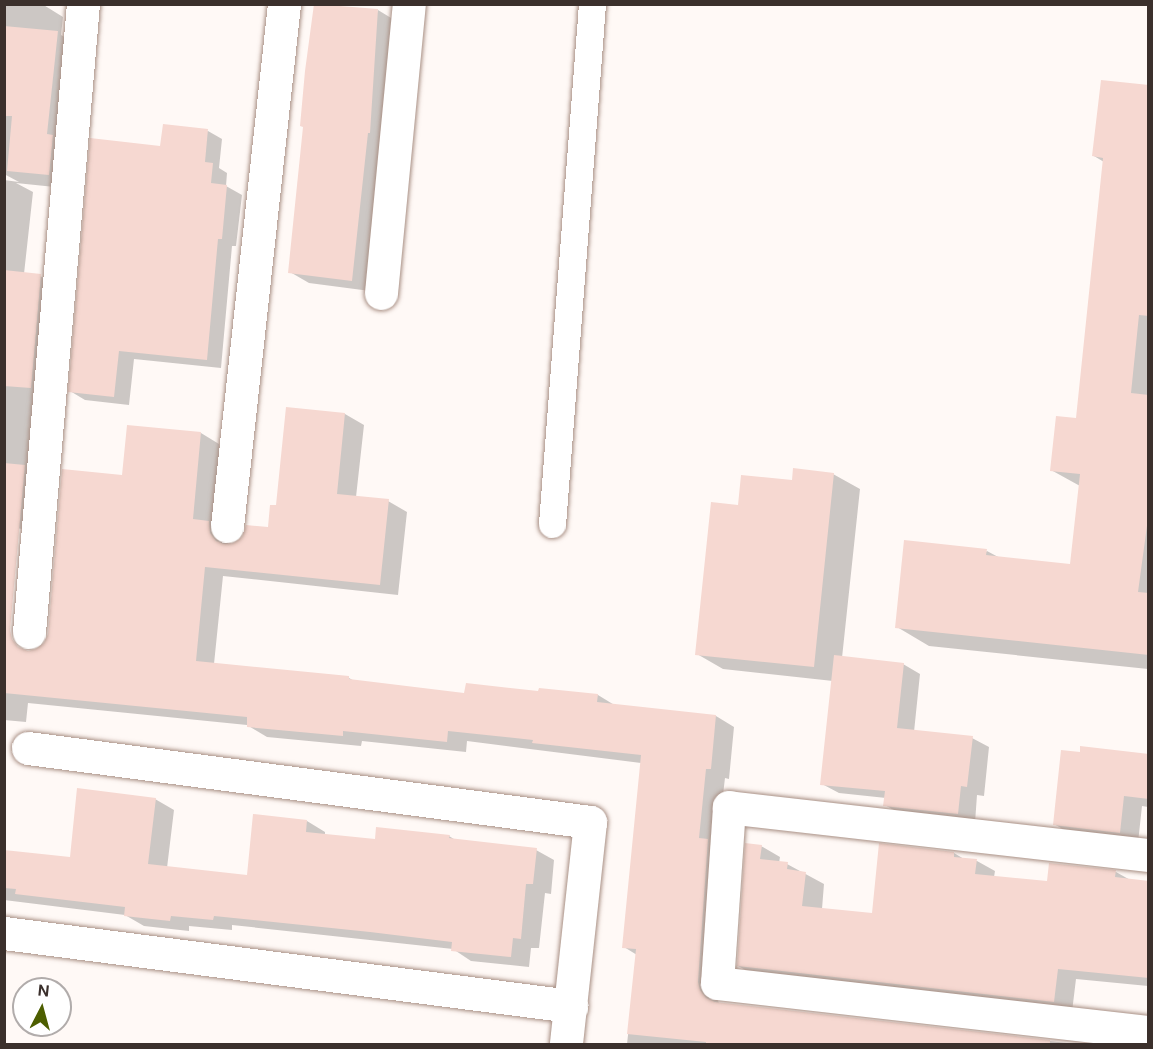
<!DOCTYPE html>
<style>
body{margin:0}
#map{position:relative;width:1153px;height:1049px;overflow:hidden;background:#fff9f6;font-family:"DM Sans",sans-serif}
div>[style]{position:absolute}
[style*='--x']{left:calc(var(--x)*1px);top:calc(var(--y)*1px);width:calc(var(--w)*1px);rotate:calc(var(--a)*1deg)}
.shadow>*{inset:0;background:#0003}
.building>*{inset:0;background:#f6d8d1}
.roads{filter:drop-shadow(0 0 2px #a99085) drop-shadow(0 0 2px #a99085)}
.lane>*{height:27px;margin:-13.5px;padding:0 13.5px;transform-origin:13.5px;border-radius:13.5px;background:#fff}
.street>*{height:33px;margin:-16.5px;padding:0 16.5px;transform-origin:16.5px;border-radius:16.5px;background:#fff}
span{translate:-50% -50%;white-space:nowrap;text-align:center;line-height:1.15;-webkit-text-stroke:6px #fff;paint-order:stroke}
.frame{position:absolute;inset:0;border:6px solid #3b302c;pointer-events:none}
.north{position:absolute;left:12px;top:977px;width:60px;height:60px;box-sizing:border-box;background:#fff;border:2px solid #b1acab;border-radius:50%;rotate:6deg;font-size:16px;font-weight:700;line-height:24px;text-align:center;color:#3b302c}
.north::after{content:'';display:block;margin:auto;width:21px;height:27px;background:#4d5e00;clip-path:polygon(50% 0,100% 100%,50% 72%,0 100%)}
</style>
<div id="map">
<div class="shadow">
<div style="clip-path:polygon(4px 4px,42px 4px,63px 17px,61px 35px,82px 47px,74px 189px,16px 183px,33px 192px,24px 274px,40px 276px,59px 286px,38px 531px,7px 527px,4px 546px,4px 180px,19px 182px,4px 174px)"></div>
<div style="clip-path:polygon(378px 10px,396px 21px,370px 291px,309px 283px,290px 272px)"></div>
<div style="clip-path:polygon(1148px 86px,1148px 669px,929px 646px,897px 627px,987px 551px,1000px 558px,1071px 566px,1080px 486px,1051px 470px,1077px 419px,1104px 162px,1094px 156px)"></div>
<div style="clip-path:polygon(208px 131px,222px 139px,219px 168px,227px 173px,226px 186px,242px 195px,236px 246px,232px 246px,221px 368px,134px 359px,129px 405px,85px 400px,70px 391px,162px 147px)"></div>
<div style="clip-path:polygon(287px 408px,345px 414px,364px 425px,356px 497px,388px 501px,407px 512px,398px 595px,223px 576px,214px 664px,349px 678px,356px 682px,466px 695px,540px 692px,598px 695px,616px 706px,716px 716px,734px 727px,729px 779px,725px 778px,717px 846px,716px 993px,719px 1004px,1076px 1044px,627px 1044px,637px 955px,624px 947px,641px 763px,467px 741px,466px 752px,362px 741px,361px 746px,267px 737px,247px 725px,28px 703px,26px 722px,4px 720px,4px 645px,27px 652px,47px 649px,124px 477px,129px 426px,201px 433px,219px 444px,228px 546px,269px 529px,277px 507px)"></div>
<div style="clip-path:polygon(833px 474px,860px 489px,842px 658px,903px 664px,920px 674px,914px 732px,972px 738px,989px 747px,984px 796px,977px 795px,975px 823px,902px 815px,885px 805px,886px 798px,839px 793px,822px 784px,833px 681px,723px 669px,697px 654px,739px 507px,793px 482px)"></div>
<div style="clip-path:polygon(1148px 755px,1148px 807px,1142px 806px,1138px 843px,1073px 835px,1054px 824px)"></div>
<div style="clip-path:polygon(155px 799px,174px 810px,167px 868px,248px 877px,307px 821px,325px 832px,325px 835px,376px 841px,449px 836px,457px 841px,536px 850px,554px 860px,551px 894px,545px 893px,539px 948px,531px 948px,529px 967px,471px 961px,453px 949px,232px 925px,232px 930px,189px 926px,189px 931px,144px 926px,125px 915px,4px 900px,4px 852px,71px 859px)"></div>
<div style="clip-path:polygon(761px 846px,780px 857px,779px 863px,787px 864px,824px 884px,822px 909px,873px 915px,954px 853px,964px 859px,977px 861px,995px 871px,994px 877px,1048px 883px,1116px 872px,1132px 881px,1148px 882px,1148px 986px,1076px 979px,1072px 1012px,757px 976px,738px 966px)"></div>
</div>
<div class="building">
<div style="clip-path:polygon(314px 4px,378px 9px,370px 133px,368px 133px,352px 281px,288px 273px,303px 127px,300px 126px,305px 71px)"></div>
<div style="clip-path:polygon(4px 26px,58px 31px,47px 134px,53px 135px,49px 175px,7px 171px,12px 116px,4px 116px)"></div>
<div style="clip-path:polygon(1101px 80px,1149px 85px,1149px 316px,1139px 315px,1131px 393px,1149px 395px,1149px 511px,1138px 592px,1149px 593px,1149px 655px,895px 628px,904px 540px,987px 549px,986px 555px,1070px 564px,1080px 474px,1050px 471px,1056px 416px,1076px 418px,1103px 158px,1092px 156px)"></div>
<div style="clip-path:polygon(163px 124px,208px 129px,205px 162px,213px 163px,211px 183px,227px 185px,222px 239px,218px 239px,207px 360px,119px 351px,114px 397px,68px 392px,90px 138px,160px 146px)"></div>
<div style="clip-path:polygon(4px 270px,41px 274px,31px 388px,4px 386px)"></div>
<div style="clip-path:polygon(286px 407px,345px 413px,337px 494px,389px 499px,380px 585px,205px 567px,196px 661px,349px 676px,349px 679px,464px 693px,466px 683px,538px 691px,539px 688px,598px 694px,597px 702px,716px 715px,711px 769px,706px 769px,699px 838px,708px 839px,698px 982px,700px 990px,706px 998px,715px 1002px,1050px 1040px,1050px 1044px,706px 1044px,706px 1042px,627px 1034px,636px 949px,622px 948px,641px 755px,532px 743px,533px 740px,448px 731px,447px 742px,343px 731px,343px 736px,247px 727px,247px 717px,4px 693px,4px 463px,25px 465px,10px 630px,12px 639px,18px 647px,28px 651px,36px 649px,44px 643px,48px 634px,62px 469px,122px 475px,127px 425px,201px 432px,193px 519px,209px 521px,210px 533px,216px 541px,224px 544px,234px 543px,242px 537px,246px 525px,268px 527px,270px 505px,276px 505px)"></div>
<div style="clip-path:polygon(793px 468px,834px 473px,814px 667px,695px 655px,711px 502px,738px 505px,741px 475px,792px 480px)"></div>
<div style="clip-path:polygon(834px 655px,904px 663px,897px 728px,973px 736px,967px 787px,961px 786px,958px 814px,883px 806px,885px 791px,820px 785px)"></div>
<div style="clip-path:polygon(1080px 746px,1149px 754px,1149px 799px,1124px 796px,1120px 833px,1053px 825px,1061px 750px,1080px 752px)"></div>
<div style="clip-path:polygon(77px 788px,156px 798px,148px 864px,247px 875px,253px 814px,307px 820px,306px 832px,375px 839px,376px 827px,450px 835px,449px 838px,537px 848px,533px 884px,526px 884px,521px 939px,513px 938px,511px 957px,451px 951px,452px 942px,370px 932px,214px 916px,213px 920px,171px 916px,170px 921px,124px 916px,125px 907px,15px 894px,16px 889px,4px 888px,4px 850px,70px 857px)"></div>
<div style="clip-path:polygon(745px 843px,762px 845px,760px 859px,788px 862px,787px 869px,806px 872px,802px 906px,872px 913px,879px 843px,954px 852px,954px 857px,977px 859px,975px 874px,1047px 881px,1049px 863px,1116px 870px,1115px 877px,1149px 881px,1149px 978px,1058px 969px,1054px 1002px,737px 966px)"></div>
</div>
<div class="roads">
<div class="lane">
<div style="--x:552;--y:524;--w:522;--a:-85.6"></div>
</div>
<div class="street">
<div style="--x:381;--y:293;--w:290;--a:-84.5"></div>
<div style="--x:227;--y:526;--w:525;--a:-83.77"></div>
<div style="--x:29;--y:632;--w:630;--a:-85.09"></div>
<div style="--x:28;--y:748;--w:567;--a:7.5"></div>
<div style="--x:590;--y:822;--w:223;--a:96.2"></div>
<div style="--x:1148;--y:855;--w:422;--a:-173.5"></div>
<div style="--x:729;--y:807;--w:176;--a:93.9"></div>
<div style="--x:717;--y:983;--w:434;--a:6.5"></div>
<div style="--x:4;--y:933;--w:572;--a:7.34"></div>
</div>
</div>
<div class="frame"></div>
<div class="north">N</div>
</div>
